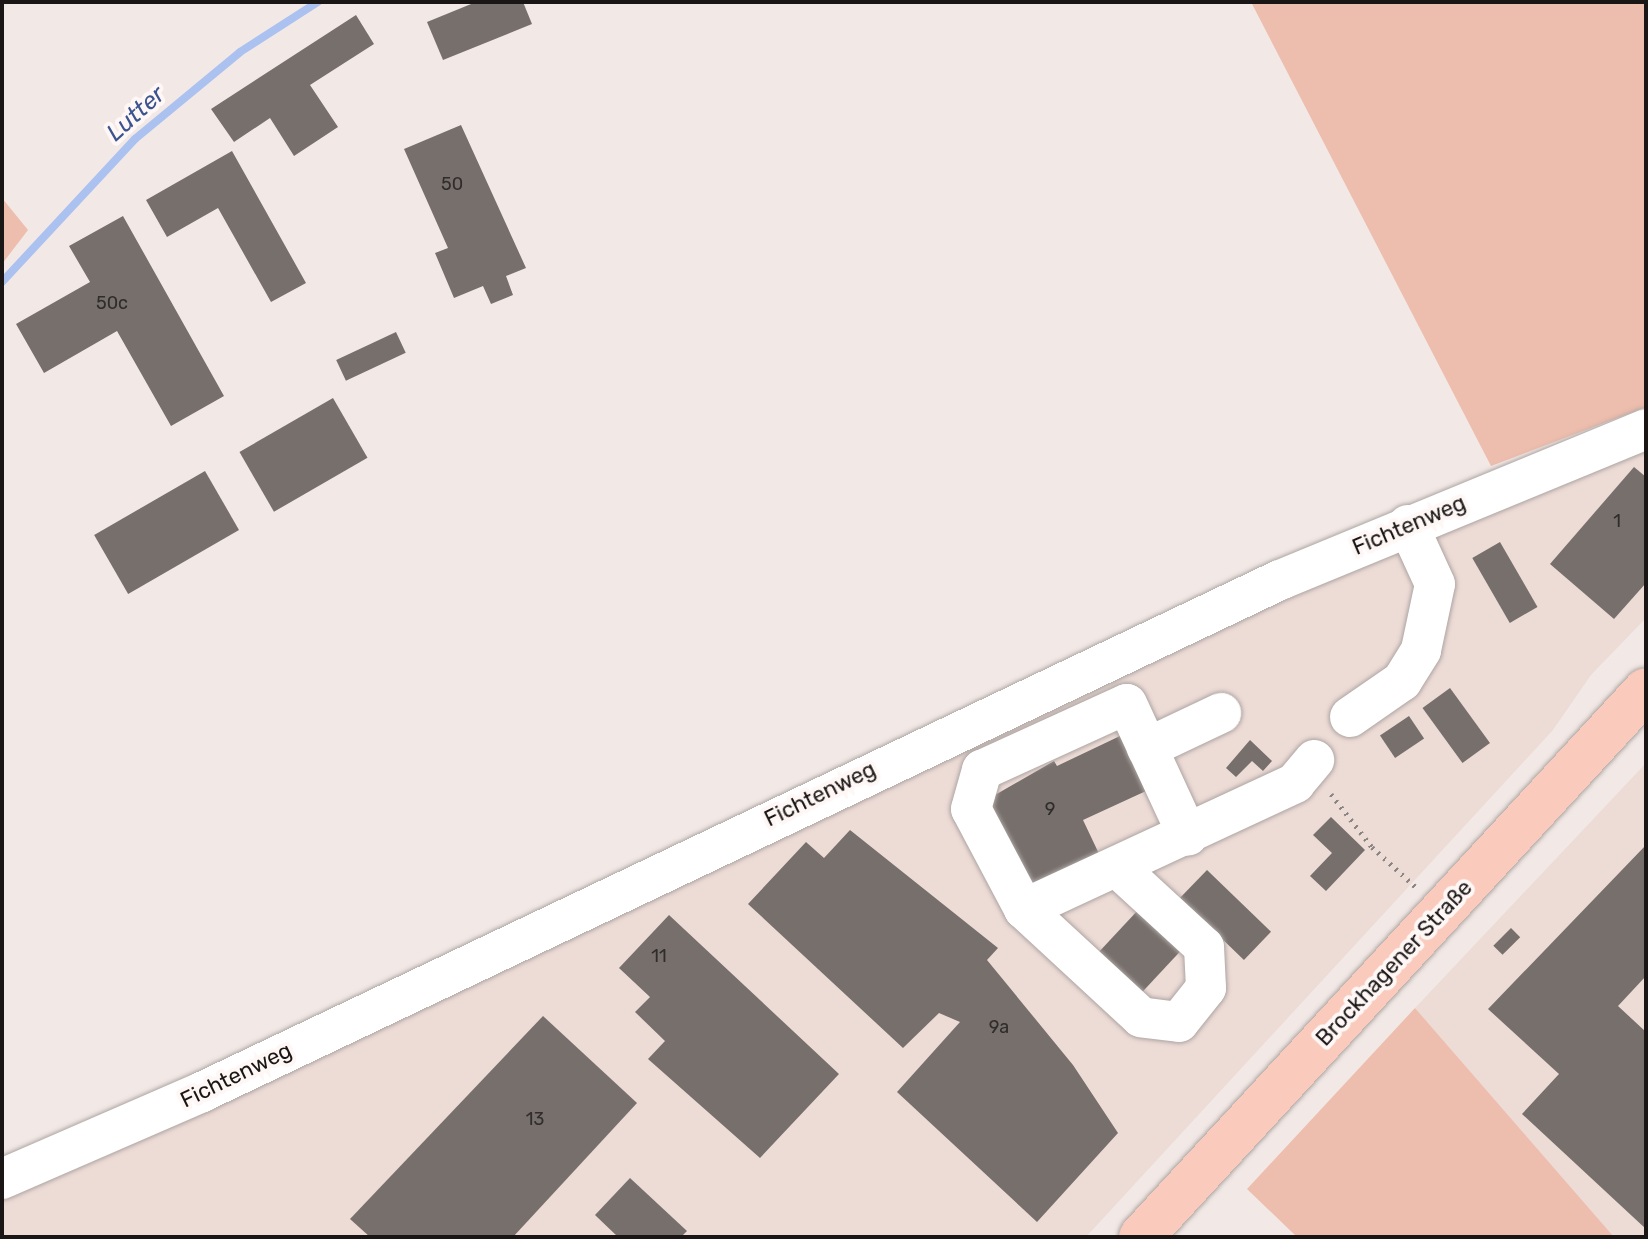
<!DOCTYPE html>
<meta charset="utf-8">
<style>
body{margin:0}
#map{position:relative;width:1648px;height:1239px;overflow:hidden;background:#f2e9e6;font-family:Rubik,sans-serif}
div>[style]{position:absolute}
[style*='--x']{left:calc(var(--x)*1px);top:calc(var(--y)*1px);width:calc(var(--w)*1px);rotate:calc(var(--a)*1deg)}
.built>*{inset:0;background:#eddbd6}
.green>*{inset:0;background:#edbdad}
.stream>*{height:8px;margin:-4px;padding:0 4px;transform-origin:4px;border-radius:4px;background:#abc1f0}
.building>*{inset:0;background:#766f6c;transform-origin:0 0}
.path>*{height:5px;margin-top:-2.5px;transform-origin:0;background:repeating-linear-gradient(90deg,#8b8583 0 2px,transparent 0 8px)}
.roads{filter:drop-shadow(0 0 2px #ada5a2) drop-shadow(0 0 2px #ada5a2)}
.minor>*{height:40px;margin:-20px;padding:0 20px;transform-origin:20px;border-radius:20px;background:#fff}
.major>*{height:44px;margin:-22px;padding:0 22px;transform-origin:22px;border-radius:22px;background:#facbbc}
span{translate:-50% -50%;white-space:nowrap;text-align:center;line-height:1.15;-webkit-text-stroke:8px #fef7f5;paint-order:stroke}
.number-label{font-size:18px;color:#302c2b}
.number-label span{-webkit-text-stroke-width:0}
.street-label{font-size:22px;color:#191615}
.water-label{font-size:24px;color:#3b548f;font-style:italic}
.frame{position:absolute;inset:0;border:4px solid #191615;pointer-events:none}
</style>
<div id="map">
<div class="built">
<div style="clip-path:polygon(1646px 445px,1646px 618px,1591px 675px,1553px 730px,1086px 1237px,2px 1237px,2px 1193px,1237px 614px)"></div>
<div style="clip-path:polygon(1646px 763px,1646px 1237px,1614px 1237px,1415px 1008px)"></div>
</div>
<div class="green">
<div style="clip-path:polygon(1251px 2px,1646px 2px,1646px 407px,1491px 466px)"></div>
<div style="clip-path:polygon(2px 198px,28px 230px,2px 264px)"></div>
<div style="clip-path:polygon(1415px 1008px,1614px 1237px,1297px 1237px,1247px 1189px)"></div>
</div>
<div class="stream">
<div style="--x:2;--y:282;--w:195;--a:-47.1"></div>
<div style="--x:135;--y:139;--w:136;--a:-39.6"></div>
<div style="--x:240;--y:52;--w:93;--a:-32.7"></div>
</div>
<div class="building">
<div style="clip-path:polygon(476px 2px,523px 2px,532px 24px,443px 60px,427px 22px)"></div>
<div style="clip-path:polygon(356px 15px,374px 44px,310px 85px,338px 127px,294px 156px,270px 118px,234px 142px,211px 109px)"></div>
<div style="clip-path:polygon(461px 125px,526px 268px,506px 276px,513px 295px,491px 304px,483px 286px,454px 298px,435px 253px,448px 248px,404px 149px)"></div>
<div style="clip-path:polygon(232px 151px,306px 283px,271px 302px,218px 208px,167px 237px,146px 200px)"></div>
<div style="clip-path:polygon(123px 216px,224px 396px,171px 426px,117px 331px,44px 373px,16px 324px,90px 282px,69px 246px)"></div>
<div style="left:396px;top:332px;width:23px;height:66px;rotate:65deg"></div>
<div style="left:333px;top:398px;width:69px;height:108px;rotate:60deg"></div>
<div style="clip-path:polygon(1634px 467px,1646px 477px,1646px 583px,1614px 619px,1550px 564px)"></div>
<div style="left:205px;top:471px;width:68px;height:128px;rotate:60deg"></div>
<div style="left:1500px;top:542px;width:75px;height:32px;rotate:60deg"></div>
<div style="left:1450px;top:688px;width:68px;height:34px;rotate:54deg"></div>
<div style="left:1409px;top:716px;width:27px;height:35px;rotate:56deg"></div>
<div style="clip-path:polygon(1120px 736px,1146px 791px,1083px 820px,1101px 858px,1032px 891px,988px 799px,1054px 761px,1057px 766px)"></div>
<div style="clip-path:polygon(1250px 740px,1272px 761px,1263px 771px,1252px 761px,1236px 777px,1226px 768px)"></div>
<div style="clip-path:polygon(1331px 817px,1365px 850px,1326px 891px,1310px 876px,1332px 853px,1313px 835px)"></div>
<div style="clip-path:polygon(850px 830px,998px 948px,987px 960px,1073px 1065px,1118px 1133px,1037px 1222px,897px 1092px,960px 1022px,939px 1013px,903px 1048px,748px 904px,806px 842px,824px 858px)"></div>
<div style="clip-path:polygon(1646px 845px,1646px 976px,1618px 1006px,1646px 1032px,1646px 1229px,1522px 1114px,1559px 1074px,1488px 1009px)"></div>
<div style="left:1207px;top:870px;width:89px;height:39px;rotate:44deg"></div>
<div style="left:1139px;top:909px;width:59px;height:67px;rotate:43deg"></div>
<div style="clip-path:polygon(669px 915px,839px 1074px,760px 1158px,648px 1059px,665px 1041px,635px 1012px,650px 997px,619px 968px)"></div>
<div style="left:1511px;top:928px;width:13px;height:25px;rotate:45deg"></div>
<div style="clip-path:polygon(543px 1016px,637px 1103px,513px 1237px,370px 1237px,350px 1219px)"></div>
<div style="clip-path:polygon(630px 1178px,687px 1231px,681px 1237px,618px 1237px,595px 1215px)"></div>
</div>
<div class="path">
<div style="--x:1331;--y:794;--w:67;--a:52.3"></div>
<div style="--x:1372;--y:847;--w:62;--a:42.4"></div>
</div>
<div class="roads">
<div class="minor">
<div style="--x:1350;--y:717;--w:63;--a:-34.7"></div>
<div style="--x:1402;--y:681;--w:36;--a:-58"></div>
<div style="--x:1421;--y:650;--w:67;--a:-78"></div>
<div style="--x:1435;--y:584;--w:65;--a:-114.6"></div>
<div style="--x:1147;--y:748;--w:82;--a:-25.3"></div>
<div style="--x:1117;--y:867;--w:118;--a:42.6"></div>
<div style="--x:1204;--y:947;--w:41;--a:87.2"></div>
<div style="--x:1206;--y:988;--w:43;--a:128.5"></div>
<div style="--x:1179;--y:1022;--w:38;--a:-173"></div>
<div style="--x:1141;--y:1017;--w:159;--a:-137.3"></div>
<div style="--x:1024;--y:909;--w:113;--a:-117.9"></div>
<div style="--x:971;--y:809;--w:41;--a:-74.2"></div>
<div style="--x:982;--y:770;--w:159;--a:-24.5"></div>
<div style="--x:1127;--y:704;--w:145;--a:65.2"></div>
<div style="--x:1024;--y:909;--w:299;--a:-24.9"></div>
<div style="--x:1295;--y:783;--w:30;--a:-50"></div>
<div style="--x:2;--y:1179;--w:218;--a:-23.5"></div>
<div style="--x:202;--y:1092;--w:1193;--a:-25.41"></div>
<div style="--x:1280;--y:580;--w:396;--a:-22.4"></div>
</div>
<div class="major">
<div style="--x:1141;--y:1237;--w:744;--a:-47.29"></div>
</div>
</div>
<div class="number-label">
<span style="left:452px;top:184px">50</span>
<span style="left:112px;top:303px">50c</span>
<span style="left:1617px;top:521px">1</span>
<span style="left:1050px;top:809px">9</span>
<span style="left:659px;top:956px">11</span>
<span style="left:999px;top:1027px">9a</span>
<span style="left:535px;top:1119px">13</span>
</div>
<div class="street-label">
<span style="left:1409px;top:525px;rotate:-23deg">Fichtenweg</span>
<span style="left:820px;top:794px;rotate:-26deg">Fichtenweg</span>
<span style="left:1394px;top:963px;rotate:-47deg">Brockhagener Straße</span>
<span style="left:236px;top:1075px;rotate:-26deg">Fichtenweg</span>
</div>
<div class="water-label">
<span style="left:136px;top:114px;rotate:-42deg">Lutter</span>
</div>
<div class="frame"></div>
</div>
